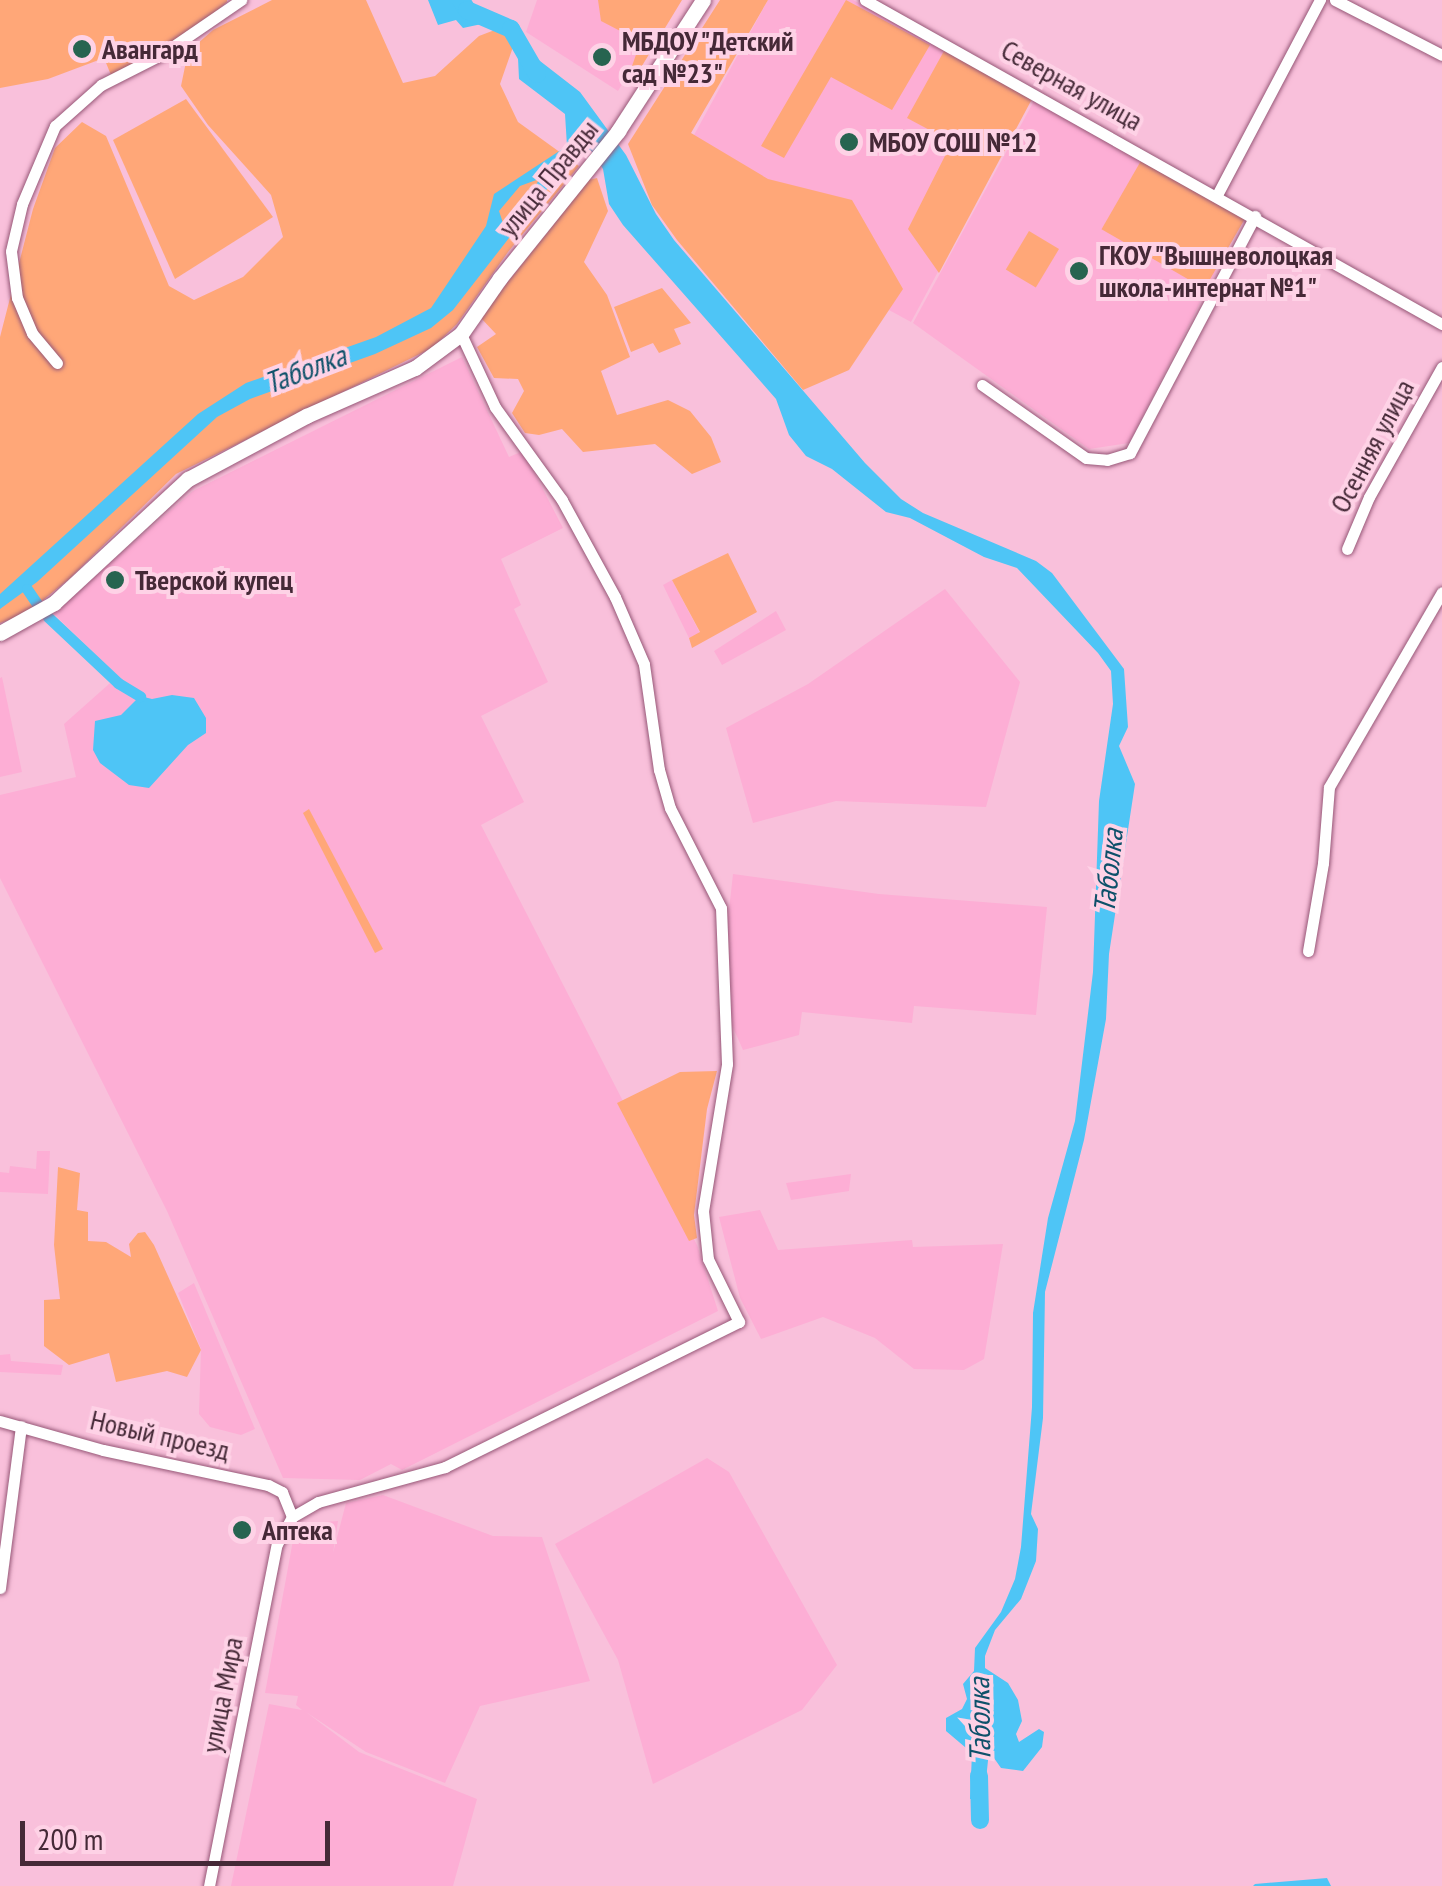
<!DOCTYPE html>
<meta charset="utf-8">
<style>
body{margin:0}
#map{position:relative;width:1442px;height:1886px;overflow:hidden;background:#f9c0db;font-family:"PT Sans Narrow",sans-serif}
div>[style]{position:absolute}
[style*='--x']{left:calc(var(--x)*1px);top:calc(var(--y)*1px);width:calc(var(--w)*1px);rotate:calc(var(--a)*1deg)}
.built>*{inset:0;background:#fdaed5}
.green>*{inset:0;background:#ffa778;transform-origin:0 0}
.water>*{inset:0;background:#4ec5f6}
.canal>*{height:11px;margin:-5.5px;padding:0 5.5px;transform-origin:5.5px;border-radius:5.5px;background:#4ec5f6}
.river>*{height:18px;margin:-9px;padding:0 9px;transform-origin:9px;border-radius:9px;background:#4ec5f6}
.roads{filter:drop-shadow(0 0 2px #965777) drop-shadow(0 0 2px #965777)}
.street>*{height:11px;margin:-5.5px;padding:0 5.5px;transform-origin:5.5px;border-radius:5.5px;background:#fff}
.secondary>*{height:15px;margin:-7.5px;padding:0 7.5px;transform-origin:7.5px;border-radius:7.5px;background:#fff}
.dots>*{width:28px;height:28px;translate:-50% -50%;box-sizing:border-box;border:5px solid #fed2e6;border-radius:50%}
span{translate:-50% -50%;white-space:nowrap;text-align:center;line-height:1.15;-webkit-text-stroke:8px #fed2e6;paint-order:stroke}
.poi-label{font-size:28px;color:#452937;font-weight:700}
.left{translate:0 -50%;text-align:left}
.street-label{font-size:28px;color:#452937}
.water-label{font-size:30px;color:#0e516a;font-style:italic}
.scale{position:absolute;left:20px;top:1821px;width:310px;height:45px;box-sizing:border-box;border:5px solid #452937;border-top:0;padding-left:12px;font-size:30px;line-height:35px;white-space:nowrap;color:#452937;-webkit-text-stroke:8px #fed2e6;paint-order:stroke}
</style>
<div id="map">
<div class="built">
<div style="clip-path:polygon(537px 0,651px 0,667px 9px,618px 91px,526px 32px)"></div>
<div style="clip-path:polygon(768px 0,853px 0,1032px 97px,911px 322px,665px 188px)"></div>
<div style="clip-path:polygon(1035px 99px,1243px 218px,1129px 443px,1089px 449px,913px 323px)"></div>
<div style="clip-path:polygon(462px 357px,509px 457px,523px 451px,563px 528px,501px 559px,521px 605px,514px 609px,548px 682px,481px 716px,524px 802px,481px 825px,697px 1245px,718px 1311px,402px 1470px,391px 1464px,360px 1480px,283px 1478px,167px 1211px,0 878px,0 795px,76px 777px,64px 724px,118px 676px,54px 614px,85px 585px,193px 491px)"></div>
<div style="clip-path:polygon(672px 580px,700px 633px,689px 638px,663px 585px)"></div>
<div style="clip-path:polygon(945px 589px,1020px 682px,986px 807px,836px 801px,753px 823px,726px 728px,808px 684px)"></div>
<div style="clip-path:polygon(776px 611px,786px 630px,722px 665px,714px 651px)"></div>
<div style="clip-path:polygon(2px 677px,22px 772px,0 777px,0 678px)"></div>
<div style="clip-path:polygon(733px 874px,879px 894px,1047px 907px,1036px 1015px,914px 1006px,912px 1023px,802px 1012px,799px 1035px,743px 1050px,731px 1023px,728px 919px)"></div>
<div style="clip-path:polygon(37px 1151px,50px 1151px,48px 1194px,0 1192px,0 1172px,9px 1173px,10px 1166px,36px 1169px)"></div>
<div style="clip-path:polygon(851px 1174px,849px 1191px,791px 1200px,786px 1183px)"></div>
<div style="clip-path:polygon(760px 1210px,778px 1250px,912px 1240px,913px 1247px,1003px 1244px,984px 1359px,964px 1370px,914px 1369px,875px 1338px,823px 1317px,761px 1339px,740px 1298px,719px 1217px)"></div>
<div style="clip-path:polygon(194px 1283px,255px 1429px,241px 1435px,210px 1427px,199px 1414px,201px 1349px,178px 1293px)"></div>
<div style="clip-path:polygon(10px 1354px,11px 1361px,63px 1365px,61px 1375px,0 1372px,0 1355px)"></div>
<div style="clip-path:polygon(707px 1458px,729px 1472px,837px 1665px,802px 1710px,653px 1784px,618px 1660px,555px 1544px)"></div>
<div style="clip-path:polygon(383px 1495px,493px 1536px,542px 1537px,590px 1681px,480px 1706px,445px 1783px,366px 1752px,306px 1712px,359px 1752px,477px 1799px,453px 1886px,231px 1886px,269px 1704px,302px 1710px,296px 1705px,298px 1696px,265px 1693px,296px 1524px,338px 1521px,333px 1553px,346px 1503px)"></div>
</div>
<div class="green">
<div style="clip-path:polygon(0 0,227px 0,227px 2px,183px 40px,111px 75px,104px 58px,48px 79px,0 88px)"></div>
<div style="clip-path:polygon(272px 0,366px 0,403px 83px,435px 76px,479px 36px,500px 28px,513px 47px,500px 84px,518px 122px,579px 166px,508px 252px,457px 324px,432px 348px,176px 474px,69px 579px,26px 614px,0 623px,0 337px,33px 209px,55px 148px,82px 122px,106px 136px,169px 286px,194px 300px,243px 277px,283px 237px,271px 195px,208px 125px,181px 86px,188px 52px,213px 30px)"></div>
<div style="clip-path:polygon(598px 0,682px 0,631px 84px,626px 83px,638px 49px,628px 35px,601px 21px)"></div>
<div style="clip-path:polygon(720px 0,768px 0,691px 133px,768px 179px,852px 200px,903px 289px,849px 370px,803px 390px,677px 240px,652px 205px,628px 144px)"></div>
<div style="clip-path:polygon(846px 0,930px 45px,892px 110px,831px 77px,784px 158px,761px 146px)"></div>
<div style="clip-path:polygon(944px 51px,1032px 99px,939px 273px,908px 229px,952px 142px,907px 118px)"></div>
<div style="clip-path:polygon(186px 99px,273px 217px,175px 279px,113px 140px)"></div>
<div style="left:1142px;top:159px;width:119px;height:81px;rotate:30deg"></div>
<div style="clip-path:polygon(597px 178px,608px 211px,584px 262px,607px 295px,630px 357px,601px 371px,617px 415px,668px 400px,690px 411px,711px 437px,721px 462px,692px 474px,655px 444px,583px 452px,562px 429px,539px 435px,525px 433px,512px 413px,524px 391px,518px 379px,494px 378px,477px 347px,496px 334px,480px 317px,589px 180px)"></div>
<div style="left:1029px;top:231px;width:35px;height:45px;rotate:31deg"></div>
<div style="clip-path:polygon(662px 288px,691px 323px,674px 329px,681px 344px,659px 353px,653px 343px,631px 352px,614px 307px)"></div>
<div style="clip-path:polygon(728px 553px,757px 612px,692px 648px,689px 638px,700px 632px,672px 580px)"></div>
<div style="clip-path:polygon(309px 809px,383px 949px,375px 953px,303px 813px)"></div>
<div style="clip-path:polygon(717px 1071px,707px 1109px,694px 1215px,697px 1238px,689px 1241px,617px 1103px,680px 1072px)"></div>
<div style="clip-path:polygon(58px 1167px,80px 1173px,77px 1210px,88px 1212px,88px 1241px,106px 1242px,131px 1257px,129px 1244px,138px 1233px,145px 1232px,154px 1245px,201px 1350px,187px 1377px,167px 1371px,116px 1382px,109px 1353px,69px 1365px,44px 1346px,44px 1300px,60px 1299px,54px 1245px)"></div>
</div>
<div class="water">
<div style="clip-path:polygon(428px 0,469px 0,470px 8px,491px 16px,491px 22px,463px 28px,456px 20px,438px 25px)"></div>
<div style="clip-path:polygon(evenodd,531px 54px,580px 92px,626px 155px,656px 214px,674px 240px,865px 463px,901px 499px,923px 513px,1036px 561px,1052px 573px,1124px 669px,1128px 727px,1119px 746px,1135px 784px,1109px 954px,1106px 1019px,1084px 1140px,1045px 1292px,1043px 1418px,1031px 1514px,1038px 1529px,1036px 1561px,1021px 1599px,995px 1630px,985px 1656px,985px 1668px,1008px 1683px,1018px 1700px,1022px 1721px,1016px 1734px,1019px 1742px,1039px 1729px,1044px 1732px,1042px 1747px,1023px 1771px,1001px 1768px,989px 1751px,984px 1799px,970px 1799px,972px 1753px,946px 1731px,946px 1718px,962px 1709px,967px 1699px,963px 1684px,974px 1671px,975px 1648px,1001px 1612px,1015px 1579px,1021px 1547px,1032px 1407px,1033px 1313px,1048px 1218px,1075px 1121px,1093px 972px,1099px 801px,1113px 704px,1111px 671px,1098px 653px,1017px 568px,984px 557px,910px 518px,886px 512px,832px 469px,806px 456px,789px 435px,776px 399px,623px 225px,609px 204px,603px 169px,590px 149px,554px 180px,453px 310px,431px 328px,375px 354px,250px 399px,217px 417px,37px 582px,0 609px,0 594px,198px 414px,246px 383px,376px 337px,431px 308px,486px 226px,494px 194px,567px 146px,565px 114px,519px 79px,518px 58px,531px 54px,539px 179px,527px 205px,512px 222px,503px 223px,499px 211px,520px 186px,539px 179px)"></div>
<div style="clip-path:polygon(172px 695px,194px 698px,206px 718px,206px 733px,188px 745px,149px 788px,129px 785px,100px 763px,93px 750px,95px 721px,121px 715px,140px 696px,152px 699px)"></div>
<div style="clip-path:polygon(1327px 1878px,1331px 1886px,1253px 1886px,1255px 1884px)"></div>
</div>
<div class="canal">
<div style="--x:27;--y:589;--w:18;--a:56"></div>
<div style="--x:48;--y:617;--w:96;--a:43.3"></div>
<div style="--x:118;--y:683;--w:26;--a:31"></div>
</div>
<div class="river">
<div style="--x:461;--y:0;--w:12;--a:59"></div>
<div style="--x:467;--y:10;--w:48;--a:23.4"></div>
<div style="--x:511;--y:29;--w:52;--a:60"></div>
<div style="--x:979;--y:1776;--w:44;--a:88.7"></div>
</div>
<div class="roads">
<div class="street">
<div style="--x:865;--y:0;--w:662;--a:29.32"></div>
<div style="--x:1335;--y:0;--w:120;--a:27.2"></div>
<div style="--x:1217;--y:195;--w:221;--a:-62.2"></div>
<div style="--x:57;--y:363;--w:39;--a:-130"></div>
<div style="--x:32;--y:333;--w:38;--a:-113"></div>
<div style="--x:17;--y:298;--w:47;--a:-97.3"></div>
<div style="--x:11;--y:251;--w:48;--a:-76.8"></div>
<div style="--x:22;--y:204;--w:85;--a:-67.1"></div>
<div style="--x:55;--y:126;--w:62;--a:-41.7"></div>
<div style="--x:101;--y:85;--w:68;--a:-26.9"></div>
<div style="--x:162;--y:54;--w:96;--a:-34.4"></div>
<div style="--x:982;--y:385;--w:127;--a:35.1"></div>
<div style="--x:1086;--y:458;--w:21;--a:5"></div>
<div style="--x:1107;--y:460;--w:24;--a:-17"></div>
<div style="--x:1130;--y:453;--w:268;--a:-62.2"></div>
<div style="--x:1347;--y:549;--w:56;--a:-67.1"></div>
<div style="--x:1369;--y:497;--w:149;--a:-60.7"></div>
<div style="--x:1308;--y:951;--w:89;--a:-80.3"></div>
<div style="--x:1323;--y:863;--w:76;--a:-85.5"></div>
<div style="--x:1329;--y:787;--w:225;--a:-59.9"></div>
<div style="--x:0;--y:1421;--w:107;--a:15.7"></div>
<div style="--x:103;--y:1450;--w:169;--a:12"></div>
<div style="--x:268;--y:1485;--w:16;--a:27"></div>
<div style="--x:282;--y:1492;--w:27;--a:68"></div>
<div style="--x:292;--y:1517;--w:30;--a:-30"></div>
<div style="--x:318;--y:1502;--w:132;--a:-15.4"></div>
<div style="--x:445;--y:1467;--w:328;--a:-26.3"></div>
<div style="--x:739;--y:1322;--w:70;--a:-116.2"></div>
<div style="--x:708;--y:1259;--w:48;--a:-95.9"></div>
<div style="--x:703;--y:1211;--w:149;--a:-80.7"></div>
<div style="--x:727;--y:1064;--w:156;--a:-92.2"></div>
<div style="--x:721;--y:908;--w:112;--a:-117"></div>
<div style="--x:670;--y:808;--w:40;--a:-106"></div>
<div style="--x:659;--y:770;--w:107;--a:-98.1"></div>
<div style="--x:644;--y:664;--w:73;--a:-113.4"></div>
<div style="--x:615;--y:597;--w:111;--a:-118.7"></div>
<div style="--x:562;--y:500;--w:115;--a:-125.8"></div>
<div style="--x:495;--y:407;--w:81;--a:-115"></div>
<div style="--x:0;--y:1588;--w:163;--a:-82.6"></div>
<div style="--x:209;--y:1886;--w:349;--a:-78.8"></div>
<div style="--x:277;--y:1544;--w:31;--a:-61"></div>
</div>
<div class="secondary">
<div style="--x:0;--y:633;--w:62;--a:-29.1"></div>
<div style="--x:54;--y:603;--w:183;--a:-42.8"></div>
<div style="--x:188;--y:479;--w:134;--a:-28.1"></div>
<div style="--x:306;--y:416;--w:119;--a:-23.8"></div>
<div style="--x:415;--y:368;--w:57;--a:-36.5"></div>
<div style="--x:461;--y:334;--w:68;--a:-55.1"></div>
<div style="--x:500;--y:278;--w:189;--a:-51.2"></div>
<div style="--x:618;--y:131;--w:156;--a:-57"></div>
</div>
</div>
<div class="dots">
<div style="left:82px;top:49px;background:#276450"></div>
<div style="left:602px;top:57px;background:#276450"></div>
<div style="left:849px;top:142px;background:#276450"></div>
<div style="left:1079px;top:271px;background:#276450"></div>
<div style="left:115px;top:580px;background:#276450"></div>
<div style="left:242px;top:1530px;background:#276450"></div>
</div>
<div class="poi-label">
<span class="left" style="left:622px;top:57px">МБДОУ "Детский<br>сад №23"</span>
<span class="left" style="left:102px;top:49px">Авангард</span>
<span class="left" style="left:869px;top:142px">МБОУ СОШ №12</span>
<span class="left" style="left:1099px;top:271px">ГКОУ "Вышневолоцкая<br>школа-интернат №1"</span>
<span class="left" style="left:135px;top:580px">Тверской купец</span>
<span class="left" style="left:262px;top:1530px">Аптека</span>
</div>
<div class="street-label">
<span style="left:1072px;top:85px;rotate:29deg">Северная улица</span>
<span style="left:548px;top:178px;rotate:-51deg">улица Правды</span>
<span style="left:1372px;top:446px;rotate:-62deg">Осенняя улица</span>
<span style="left:160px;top:1435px;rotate:13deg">Новый проезд</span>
<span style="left:222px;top:1695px;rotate:-79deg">улица Мира</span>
</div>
<div class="water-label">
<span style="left:305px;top:369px;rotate:-21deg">Таболка</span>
<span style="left:1108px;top:871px;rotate:-84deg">Таболка</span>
<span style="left:979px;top:1720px;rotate:-91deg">Таболка</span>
</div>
<div class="scale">200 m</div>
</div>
